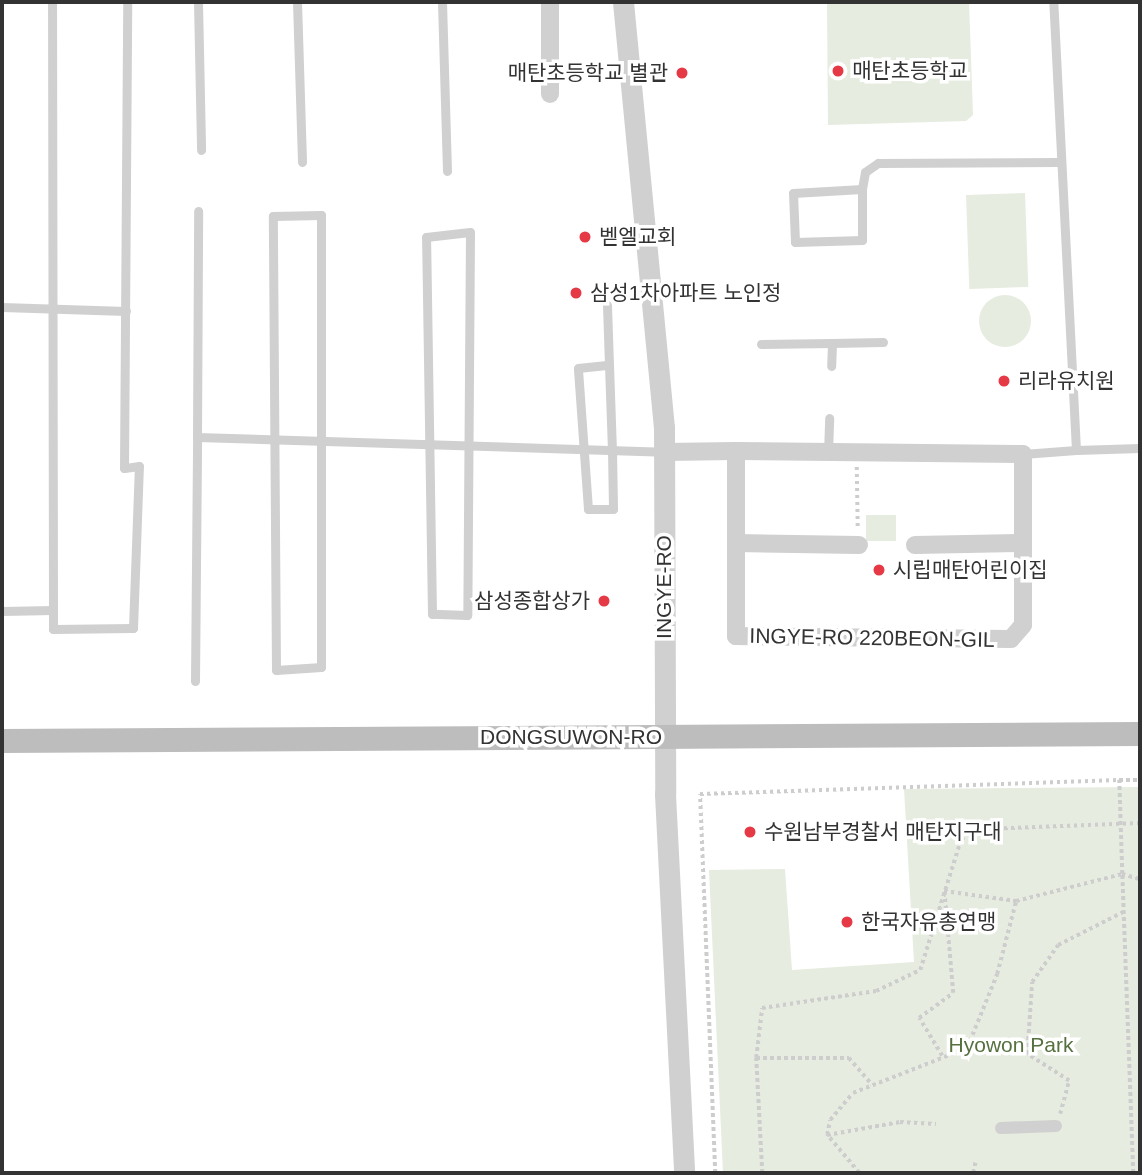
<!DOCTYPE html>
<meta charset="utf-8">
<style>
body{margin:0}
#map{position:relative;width:1142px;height:1175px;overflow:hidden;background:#fff;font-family:Helvetica,"Noto Sans KR",sans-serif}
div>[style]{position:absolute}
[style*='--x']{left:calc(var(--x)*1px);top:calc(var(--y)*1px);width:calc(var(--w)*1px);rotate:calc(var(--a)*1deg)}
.green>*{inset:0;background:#e6ecdf;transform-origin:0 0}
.round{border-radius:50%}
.path>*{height:3.5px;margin-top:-1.75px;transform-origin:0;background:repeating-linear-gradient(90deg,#cdcdcd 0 3.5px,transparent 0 7px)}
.service>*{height:9px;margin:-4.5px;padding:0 4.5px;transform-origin:4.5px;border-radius:4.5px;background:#d0d0d0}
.pedestrian>*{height:12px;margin:-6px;padding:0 6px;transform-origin:6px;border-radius:6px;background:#d0d0d0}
.minor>*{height:18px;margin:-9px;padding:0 9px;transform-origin:9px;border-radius:9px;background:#d0d0d0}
.tertiary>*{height:21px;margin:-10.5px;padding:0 10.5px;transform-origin:10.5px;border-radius:10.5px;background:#d0d0d0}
.secondary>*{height:24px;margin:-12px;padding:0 12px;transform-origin:12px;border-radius:12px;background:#bdbdbd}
.dots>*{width:19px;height:19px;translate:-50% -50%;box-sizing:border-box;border:4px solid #fff;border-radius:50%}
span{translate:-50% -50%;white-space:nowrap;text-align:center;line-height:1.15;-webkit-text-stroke:7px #fff;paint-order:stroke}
.poi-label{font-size:21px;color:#333}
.left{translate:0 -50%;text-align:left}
.right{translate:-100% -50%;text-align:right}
.street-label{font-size:21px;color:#333}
.park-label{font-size:21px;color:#56703f}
.frame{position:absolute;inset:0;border:4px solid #333;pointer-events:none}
</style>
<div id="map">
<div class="green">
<div style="clip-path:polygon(827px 2px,969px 2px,973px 115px,966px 121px,828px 125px)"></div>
<div style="left:1025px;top:193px;width:94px;height:59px;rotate:88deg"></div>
<div class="round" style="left:979px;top:295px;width:52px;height:52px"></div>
<div style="left:866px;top:515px;width:30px;height:26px"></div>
<div style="clip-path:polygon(1140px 787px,1140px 1173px,723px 1173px,709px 870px,785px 869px,792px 970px,914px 962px,904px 789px)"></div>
</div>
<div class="path">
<div style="--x:857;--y:467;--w:62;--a:89.1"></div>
<div style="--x:942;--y:1056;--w:44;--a:-121.2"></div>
<div style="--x:919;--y:1018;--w:42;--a:-36.3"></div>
<div style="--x:953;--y:993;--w:102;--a:-95"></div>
<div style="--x:944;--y:891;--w:73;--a:7.9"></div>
<div style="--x:756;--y:1058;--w:93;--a:0"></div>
<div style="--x:849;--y:1058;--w:35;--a:49"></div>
<div style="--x:1060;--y:1114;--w:34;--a:-75"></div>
<div style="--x:1069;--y:1081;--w:50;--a:-147.3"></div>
<div style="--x:1027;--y:1054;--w:72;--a:-86"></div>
<div style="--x:1032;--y:982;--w:45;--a:-54.9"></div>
<div style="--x:1058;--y:945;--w:73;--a:-26.9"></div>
<div style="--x:827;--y:1135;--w:15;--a:-79"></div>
<div style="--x:830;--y:1120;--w:35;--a:-50"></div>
<div style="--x:853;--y:1093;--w:123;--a:-21.5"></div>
<div style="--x:967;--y:1048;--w:80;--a:-67.9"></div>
<div style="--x:997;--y:974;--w:75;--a:-75.4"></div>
<div style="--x:1016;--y:901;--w:109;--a:-14.3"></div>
<div style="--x:1122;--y:874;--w:94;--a:-91.8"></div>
<div style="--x:1119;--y:780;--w:21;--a:0"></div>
<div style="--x:715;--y:1173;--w:379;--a:-92.3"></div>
<div style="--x:700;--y:794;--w:419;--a:-1.9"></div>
<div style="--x:762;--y:1173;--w:115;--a:-93"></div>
<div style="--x:756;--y:1058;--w:50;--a:-83.2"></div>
<div style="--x:762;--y:1008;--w:115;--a:-8.5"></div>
<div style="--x:876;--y:991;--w:49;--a:-25.5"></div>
<div style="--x:920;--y:970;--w:137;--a:-72.6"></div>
<div style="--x:961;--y:839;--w:24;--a:-24"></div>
<div style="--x:983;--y:829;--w:157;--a:-2.2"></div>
<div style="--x:859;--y:1173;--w:50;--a:-130.1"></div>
<div style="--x:827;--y:1135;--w:74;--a:-10.1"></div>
<div style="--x:900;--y:1122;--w:36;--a:3"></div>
<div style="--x:973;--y:1173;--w:14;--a:-78"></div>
<div style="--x:1133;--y:1173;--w:299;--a:-92.1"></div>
<div style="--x:1122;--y:874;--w:19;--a:16"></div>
</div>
<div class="service">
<div style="--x:198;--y:2;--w:148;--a:88.8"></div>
<div style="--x:297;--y:2;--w:160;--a:88.2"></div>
<div style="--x:442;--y:2;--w:169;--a:88.3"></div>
<div style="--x:862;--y:189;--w:51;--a:90"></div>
<div style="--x:862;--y:240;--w:67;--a:178.3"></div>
<div style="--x:795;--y:242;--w:49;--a:-92.3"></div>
<div style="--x:793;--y:193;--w:69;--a:-3.3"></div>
<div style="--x:862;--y:189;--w:17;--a:-80"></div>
<div style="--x:865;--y:172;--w:16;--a:-35"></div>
<div style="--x:878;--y:163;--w:181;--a:-0.3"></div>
<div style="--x:321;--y:215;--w:452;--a:90"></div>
<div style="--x:321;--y:667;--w:45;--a:176.2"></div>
<div style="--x:276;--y:670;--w:454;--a:-90.4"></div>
<div style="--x:273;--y:216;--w:48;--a:-1.2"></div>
<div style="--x:470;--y:232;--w:383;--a:90.4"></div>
<div style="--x:467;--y:615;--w:35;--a:-178"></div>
<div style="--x:432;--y:614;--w:377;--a:-90.9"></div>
<div style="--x:426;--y:237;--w:44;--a:-6.5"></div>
<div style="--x:607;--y:305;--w:60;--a:88.1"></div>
<div style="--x:609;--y:365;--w:85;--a:88"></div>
<div style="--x:612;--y:450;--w:59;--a:89"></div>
<div style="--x:613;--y:509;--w:25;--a:180"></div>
<div style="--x:588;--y:509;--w:141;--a:-94.1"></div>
<div style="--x:578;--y:368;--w:31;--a:-6"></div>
<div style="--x:2;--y:307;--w:124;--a:1.8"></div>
<div style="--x:832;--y:343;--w:51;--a:-1.1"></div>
<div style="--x:761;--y:344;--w:71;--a:-0.8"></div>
<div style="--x:832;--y:343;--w:23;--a:92"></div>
<div style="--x:197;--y:437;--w:226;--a:-89.7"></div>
<div style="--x:1076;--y:450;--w:64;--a:-1.8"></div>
<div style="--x:828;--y:453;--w:35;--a:-88"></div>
<div style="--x:1023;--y:454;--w:53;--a:-4.3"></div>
<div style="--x:1076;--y:450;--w:449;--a:-92.9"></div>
<div style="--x:53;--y:610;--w:19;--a:90"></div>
<div style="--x:53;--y:629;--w:80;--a:-0.7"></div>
<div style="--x:133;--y:628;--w:162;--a:-87.9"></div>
<div style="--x:139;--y:466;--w:15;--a:172"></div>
<div style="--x:124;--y:468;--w:466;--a:-89.6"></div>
<div style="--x:2;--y:611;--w:51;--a:-1.1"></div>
<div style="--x:53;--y:610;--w:608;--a:-90.09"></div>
<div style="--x:195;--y:681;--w:244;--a:-89.5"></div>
<div style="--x:197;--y:437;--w:466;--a:1.8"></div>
</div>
<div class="pedestrian">
<div style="--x:1001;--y:1128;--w:55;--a:-2.1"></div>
</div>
<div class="minor">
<div style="--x:550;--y:94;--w:92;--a:-90"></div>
<div style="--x:665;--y:452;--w:71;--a:-0.8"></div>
<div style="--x:736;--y:451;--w:287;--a:0.6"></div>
<div style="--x:1023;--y:454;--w:171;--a:90"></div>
<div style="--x:1023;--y:625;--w:18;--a:131"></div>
<div style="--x:1011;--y:639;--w:275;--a:-179.4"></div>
<div style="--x:736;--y:636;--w:185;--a:-90"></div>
<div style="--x:736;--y:543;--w:123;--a:0.9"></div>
<div style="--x:915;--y:545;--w:108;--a:-1.1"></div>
</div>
<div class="tertiary">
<div style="--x:623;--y:2;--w:427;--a:84.5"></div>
<div style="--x:664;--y:427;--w:367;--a:89.8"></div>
<div style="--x:665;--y:794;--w:379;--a:87.1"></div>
</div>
<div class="secondary">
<div style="--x:2;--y:741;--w:1138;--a:-0.35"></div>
</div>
<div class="dots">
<div style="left:838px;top:71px;background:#e63946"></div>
<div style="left:682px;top:73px;background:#e63946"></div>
<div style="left:585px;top:237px;background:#e63946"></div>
<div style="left:576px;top:293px;background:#e63946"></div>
<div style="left:1004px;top:381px;background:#e63946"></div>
<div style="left:879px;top:570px;background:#e63946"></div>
<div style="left:604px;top:601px;background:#e63946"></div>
<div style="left:750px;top:832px;background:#e63946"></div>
<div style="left:847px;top:922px;background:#e63946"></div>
</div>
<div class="poi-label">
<span class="left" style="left:852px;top:71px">매탄초등학교</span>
<span class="right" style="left:668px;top:73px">매탄초등학교 별관</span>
<span class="left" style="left:599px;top:237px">벧엘교회</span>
<span class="left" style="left:590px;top:293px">삼성1차아파트 노인정</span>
<span class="left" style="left:1018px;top:381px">리라유치원</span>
<span class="left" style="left:893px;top:570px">시립매탄어린이집</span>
<span class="right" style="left:590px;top:601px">삼성종합상가</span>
<span class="left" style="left:764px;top:832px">수원남부경찰서 매탄지구대</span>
<span class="left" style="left:861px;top:922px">한국자유총연맹</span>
</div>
<div class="street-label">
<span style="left:664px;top:587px;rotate:-90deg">INGYE-RO</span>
<span style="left:872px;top:638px;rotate:1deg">INGYE-RO 220BEON-GIL</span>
<span style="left:571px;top:737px">DONGSUWON-RO</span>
</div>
<div class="park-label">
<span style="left:1011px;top:1045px">Hyowon Park</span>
</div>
<div class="frame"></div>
</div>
